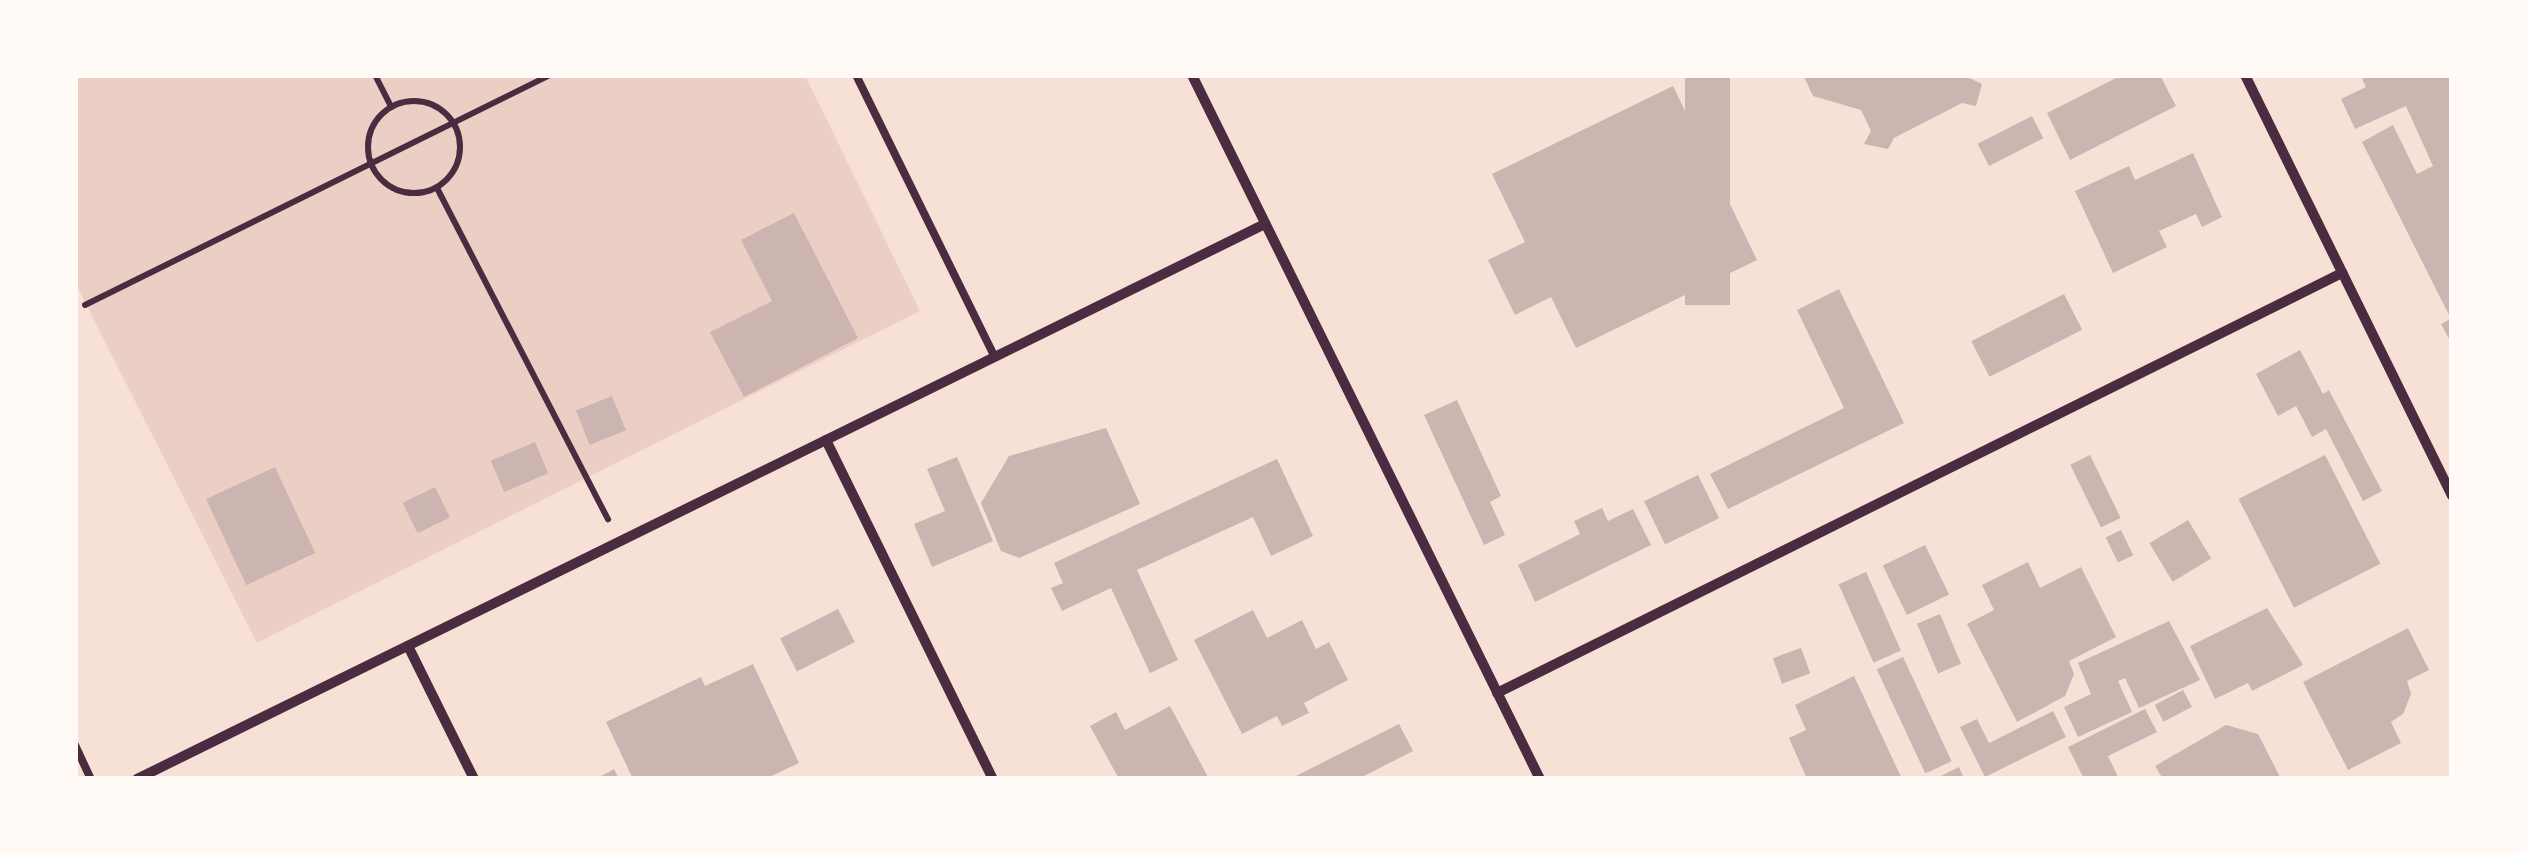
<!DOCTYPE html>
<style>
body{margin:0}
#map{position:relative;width:2527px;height:854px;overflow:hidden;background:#f7e1d7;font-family:Manrope,sans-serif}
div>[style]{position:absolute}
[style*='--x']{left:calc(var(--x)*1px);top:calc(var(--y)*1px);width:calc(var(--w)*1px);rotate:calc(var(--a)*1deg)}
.green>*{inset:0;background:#ebcfc5}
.building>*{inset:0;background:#ccb4b1;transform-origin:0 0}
.path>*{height:6px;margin:-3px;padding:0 3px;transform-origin:3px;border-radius:3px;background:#4a2c40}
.path>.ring{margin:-3px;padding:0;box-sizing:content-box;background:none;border:6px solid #4a2c40;border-radius:50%}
.service>*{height:8px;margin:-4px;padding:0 4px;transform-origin:4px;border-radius:4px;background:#4a2c40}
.minor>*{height:10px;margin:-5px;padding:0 5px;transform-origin:5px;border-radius:5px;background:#4a2c40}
span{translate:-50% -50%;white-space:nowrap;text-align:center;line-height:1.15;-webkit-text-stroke:8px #fffaf5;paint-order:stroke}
.frame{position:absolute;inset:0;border:78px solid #fffaf5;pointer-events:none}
</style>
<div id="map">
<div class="green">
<div style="clip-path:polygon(75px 75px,805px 75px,920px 311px,257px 643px,75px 282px)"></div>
</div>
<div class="building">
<div style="left:1685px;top:75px;width:45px;height:230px"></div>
<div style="clip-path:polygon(1803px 75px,1963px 75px,1982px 84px,1976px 106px,1962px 103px,1894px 138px,1888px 149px,1864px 144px,1871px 131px,1861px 110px,1813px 96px)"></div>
<div style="clip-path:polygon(2122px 75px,2160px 75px,2176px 106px,2070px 160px,2047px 113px)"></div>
<div style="clip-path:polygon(2372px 75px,2452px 75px,2452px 344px,2441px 324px,2451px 319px,2362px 142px,2393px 125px,2417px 174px,2433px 166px,2406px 106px,2355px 129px,2341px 99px,2366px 87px,2362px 79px)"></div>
<div style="clip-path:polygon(1673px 86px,1757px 260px,1576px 348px,1551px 297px,1515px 315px,1488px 260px,1525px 242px,1492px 174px)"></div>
<div style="left:2032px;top:116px;width:25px;height:61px;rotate:63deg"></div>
<div style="clip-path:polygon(2193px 153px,2222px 217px,2202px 227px,2196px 214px,2159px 231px,2167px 247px,2113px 273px,2075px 191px,2129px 166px,2135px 180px)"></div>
<div style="clip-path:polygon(794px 213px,858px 338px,744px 397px,710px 332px,772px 301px,741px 240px)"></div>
<div style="clip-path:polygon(1839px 289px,1904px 423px,1728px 509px,1710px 474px,1844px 408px,1797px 310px)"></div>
<div style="left:2064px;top:294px;width:40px;height:104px;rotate:63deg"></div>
<div style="clip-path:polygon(2300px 350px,2323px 394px,2329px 390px,2382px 491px,2363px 501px,2326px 429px,2312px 437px,2296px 406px,2278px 416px,2256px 374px)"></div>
<div style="left:612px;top:396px;width:37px;height:39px;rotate:68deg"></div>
<div style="clip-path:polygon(1457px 400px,1501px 496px,1490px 502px,1505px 535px,1484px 545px,1424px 415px)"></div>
<div style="clip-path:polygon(1106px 428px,1140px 504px,1019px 558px,1001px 551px,981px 503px,1009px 456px)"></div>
<div style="left:535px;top:442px;width:34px;height:48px;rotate:67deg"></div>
<div style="left:2090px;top:455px;width:70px;height:22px;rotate:64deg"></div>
<div style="left:2325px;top:455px;width:122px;height:97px;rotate:63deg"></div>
<div style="clip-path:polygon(957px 457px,993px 541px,932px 567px,914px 524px,945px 511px,927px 469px)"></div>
<div style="clip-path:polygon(1277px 459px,1313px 536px,1271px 556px,1253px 517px,1137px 570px,1178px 660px,1150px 673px,1111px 588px,1062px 611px,1051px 588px,1063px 583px,1054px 563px)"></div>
<div style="left:275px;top:467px;width:95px;height:76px;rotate:65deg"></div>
<div style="left:1698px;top:475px;width:48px;height:60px;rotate:64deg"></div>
<div style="left:435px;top:487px;width:34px;height:36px;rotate:64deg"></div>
<div style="clip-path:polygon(1602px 508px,1608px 521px,1633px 509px,1651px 545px,1535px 602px,1518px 565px,1580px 534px,1574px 521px)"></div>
<div style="left:2188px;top:520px;width:45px;height:45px;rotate:59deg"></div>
<div style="left:2121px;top:530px;width:28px;height:17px;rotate:64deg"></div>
<div style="left:1925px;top:545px;width:55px;height:47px;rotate:64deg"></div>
<div style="clip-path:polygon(2028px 562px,2040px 588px,2081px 567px,2116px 637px,2069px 661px,2074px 674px,2065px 696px,2017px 722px,1967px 624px,1994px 610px,1982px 585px)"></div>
<div style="left:1866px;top:572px;width:86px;height:30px;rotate:66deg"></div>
<div style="clip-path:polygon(2267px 608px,2303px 665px,2252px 691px,2248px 683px,2215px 699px,2190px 646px)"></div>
<div style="left:838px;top:609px;width:37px;height:65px;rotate:63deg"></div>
<div style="clip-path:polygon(1253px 610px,1267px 638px,1302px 620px,1316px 649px,1329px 642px,1348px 680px,1304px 703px,1309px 713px,1282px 726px,1277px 716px,1242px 734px,1194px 640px)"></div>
<div style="left:1940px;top:614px;width:54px;height:25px;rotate:67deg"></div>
<div style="clip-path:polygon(2169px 621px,2200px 680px,2139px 708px,2125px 678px,2118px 681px,2132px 712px,2078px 737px,2064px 707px,2091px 694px,2078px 663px)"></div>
<div style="clip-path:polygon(2408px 628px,2429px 670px,2407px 681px,2411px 694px,2403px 714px,2391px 722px,2401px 743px,2348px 770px,2303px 682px)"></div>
<div style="left:1801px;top:648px;width:27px;height:30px;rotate:70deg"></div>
<div style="left:1903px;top:657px;width:115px;height:29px;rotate:65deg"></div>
<div style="clip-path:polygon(753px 664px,799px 763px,765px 779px,633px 779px,606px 722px,701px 677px,705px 686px)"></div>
<div style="clip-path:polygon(1854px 676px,1902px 779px,1807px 779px,1789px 738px,1806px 730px,1795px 705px)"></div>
<div style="left:2183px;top:690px;width:19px;height:32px;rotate:62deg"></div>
<div style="clip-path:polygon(1170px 706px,1208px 777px,1119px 779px,1090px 726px,1116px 712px,1125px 730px)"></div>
<div style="clip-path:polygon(2145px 709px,2157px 732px,2108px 756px,2119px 779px,2084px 779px,2068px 747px)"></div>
<div style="clip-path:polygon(2053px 711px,2066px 737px,1985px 777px,1960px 727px,1977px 719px,1989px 743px)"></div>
<div style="clip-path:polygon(1399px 724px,1413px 751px,1358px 779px,1290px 779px)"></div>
<div style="clip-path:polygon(2226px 725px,2258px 734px,2281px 779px,2163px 779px,2155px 766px)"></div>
<div style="clip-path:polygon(1959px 767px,1964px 779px,1935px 779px)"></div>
<div style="clip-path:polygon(614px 769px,619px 779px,596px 779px)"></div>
</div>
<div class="path">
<div style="--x:375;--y:75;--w:36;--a:63"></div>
<div class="ring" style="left:368px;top:101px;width:86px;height:86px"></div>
<div style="--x:437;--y:188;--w:373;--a:62.7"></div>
<div style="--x:85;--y:305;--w:519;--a:-26.32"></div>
</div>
<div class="service">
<div style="--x:856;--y:75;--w:314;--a:63.8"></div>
<div style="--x:75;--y:745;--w:38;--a:65"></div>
</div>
<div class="minor">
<div style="--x:1192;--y:75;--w:785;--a:63.7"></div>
<div style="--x:2245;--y:75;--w:469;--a:63.8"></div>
<div style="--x:826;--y:440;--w:378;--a:63.8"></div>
<div style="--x:408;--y:646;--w:148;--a:63.6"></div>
<div style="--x:1497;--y:693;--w:944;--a:-26.43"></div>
<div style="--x:137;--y:779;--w:1257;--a:-26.2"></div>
</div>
<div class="frame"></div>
</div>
